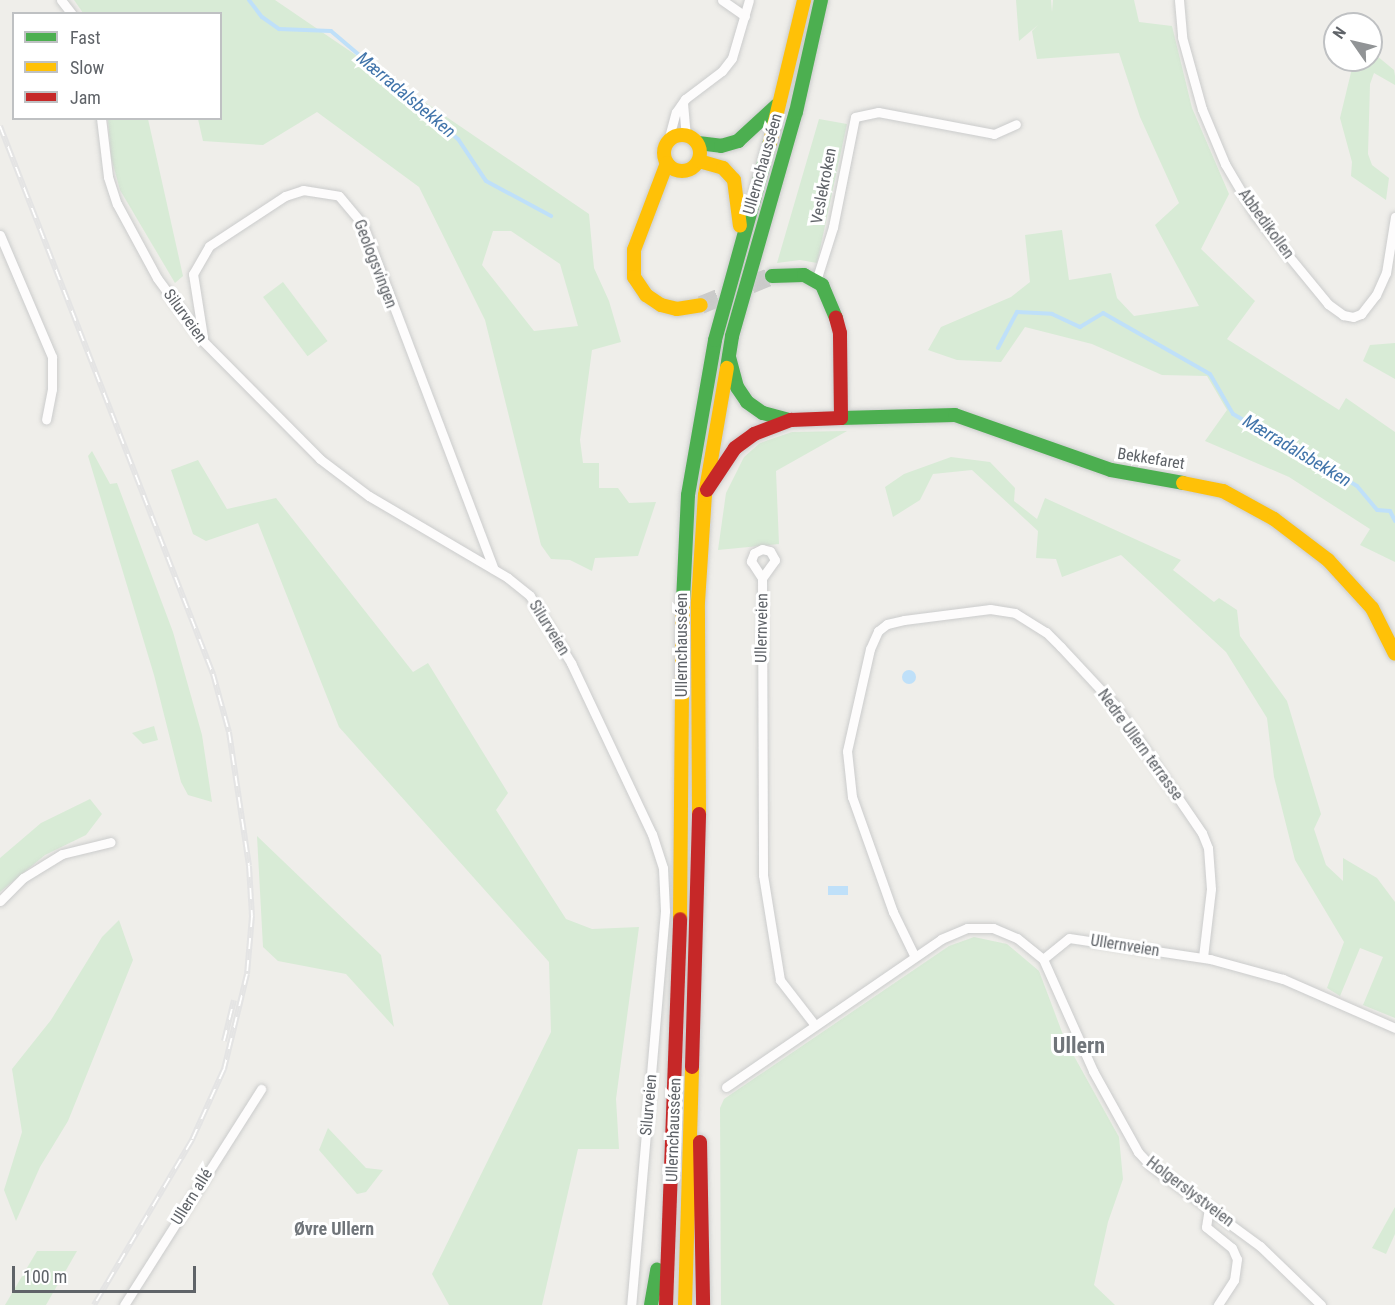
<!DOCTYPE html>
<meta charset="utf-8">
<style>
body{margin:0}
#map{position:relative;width:1395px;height:1305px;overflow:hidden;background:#efeeea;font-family:"Roboto Condensed",sans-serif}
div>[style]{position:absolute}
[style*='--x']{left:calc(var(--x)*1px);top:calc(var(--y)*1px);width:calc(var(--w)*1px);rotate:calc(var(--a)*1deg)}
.green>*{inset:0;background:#d8ebd6;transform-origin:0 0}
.water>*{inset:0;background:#bfe0f9;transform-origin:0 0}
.round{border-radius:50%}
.stream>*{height:4px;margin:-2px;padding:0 2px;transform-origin:2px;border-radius:2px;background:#bfe0f9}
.highway-tunnel>*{height:18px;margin-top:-9px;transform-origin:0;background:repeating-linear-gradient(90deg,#cbcbca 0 18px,transparent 0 27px)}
.roads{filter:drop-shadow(0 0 2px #cbcccc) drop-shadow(0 0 2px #cbcccc)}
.street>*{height:9px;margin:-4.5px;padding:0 4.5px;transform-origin:4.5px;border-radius:4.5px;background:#fdfcfc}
.fast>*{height:14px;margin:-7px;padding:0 7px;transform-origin:7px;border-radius:7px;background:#4caf50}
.slow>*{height:14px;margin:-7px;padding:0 7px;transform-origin:7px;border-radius:7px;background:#ffc107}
.slow>.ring{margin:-7px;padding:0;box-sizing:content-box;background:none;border:14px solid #ffc107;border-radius:50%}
.jam>*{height:14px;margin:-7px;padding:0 7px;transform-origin:7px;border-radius:7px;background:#c62828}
.rail>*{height:6px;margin-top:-3px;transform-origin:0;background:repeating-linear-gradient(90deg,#fff 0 11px,#e4e4e4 0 22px);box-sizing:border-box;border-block:2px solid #e4e4e4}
span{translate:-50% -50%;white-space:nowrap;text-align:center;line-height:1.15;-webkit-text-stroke:6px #fff;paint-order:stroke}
.street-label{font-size:16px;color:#5f6368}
.water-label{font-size:18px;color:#4174aa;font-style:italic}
.neighbourhood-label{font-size:18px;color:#70757a;font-weight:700}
.district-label{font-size:22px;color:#70757a;font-weight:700}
.legend{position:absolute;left:12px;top:12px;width:210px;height:108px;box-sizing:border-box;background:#fff;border:2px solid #bfc1c3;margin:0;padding:8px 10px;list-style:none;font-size:18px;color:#5f6368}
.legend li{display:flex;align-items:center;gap:12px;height:30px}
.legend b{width:30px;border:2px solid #bfc1c3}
.north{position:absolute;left:1323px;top:12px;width:60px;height:60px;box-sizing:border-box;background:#fff;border:2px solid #bfc1c3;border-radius:50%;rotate:304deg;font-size:16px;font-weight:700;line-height:24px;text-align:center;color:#5f6368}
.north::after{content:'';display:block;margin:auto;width:21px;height:27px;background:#919496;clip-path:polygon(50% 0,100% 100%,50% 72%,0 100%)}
.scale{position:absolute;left:12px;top:1266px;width:184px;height:27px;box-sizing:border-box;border:3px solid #5f6368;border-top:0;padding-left:8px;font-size:18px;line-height:21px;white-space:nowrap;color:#5f6368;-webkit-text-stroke:4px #fff;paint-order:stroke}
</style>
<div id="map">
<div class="green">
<div style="clip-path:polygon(evenodd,74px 0,275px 0,589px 214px,594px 268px,609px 301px,621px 342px,592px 350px,580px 440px,583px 463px,599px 463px,599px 488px,618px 488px,629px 503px,656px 502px,638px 556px,595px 558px,592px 571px,570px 560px,551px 559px,541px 545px,485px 320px,419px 187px,317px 112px,263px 145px,203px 141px,198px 119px,220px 118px,220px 14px,83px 13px,74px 0,493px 231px,511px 231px,560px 264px,578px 326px,534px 331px,482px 265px,493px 231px)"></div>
<div style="clip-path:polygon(1016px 0,1051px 0,1052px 12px,1053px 0,1134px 0,1139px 22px,1172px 26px,1192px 108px,1229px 194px,1201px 249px,1255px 301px,1227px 339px,1339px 410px,1346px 398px,1395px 432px,1395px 562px,1360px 545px,1370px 529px,1289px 477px,1205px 441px,1227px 410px,1207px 376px,1162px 375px,1092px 344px,1025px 327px,1001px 362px,957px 360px,928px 350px,941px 327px,1011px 297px,1030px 282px,1025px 235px,1062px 230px,1069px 280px,1111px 273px,1117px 298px,1134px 316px,1199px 306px,1155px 225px,1179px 203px,1140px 117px,1119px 53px,1037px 59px,1032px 31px,1038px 25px,1019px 41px)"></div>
<div style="clip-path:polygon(1371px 51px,1394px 70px,1395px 76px,1395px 85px,1374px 73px,1370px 84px,1368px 154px,1372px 165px,1389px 178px,1386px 200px,1351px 176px,1352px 162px,1340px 118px,1354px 60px,1371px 60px)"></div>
<div style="clip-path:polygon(108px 119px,148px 119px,183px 276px,175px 283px,120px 190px,111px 157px)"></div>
<div style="clip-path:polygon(819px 119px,847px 124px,817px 263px,800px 260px,777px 263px)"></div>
<div style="left:283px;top:282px;width:74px;height:25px;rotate:53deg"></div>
<div style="clip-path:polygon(1395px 343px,1395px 379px,1363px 361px,1370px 345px)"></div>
<div style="clip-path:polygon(847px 431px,776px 471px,779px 544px,718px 550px,726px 493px,744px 457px,760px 443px,792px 432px)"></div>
<div style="clip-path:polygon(92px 451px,110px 484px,117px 483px,173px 632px,202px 735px,212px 802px,188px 795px,181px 782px,154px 675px,88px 456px)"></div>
<div style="clip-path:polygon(951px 457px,990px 462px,1015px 488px,1014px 501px,1037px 519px,1045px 498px,1181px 560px,1173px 570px,1214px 602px,1219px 598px,1237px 610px,1240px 636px,1287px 701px,1321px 814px,1314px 829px,1326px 865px,1343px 881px,1343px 858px,1377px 878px,1395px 902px,1395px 1018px,1363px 1005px,1383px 957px,1360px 948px,1340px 996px,1327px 988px,1344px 942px,1295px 860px,1274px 777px,1267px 718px,1226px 652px,1121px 555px,1062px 577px,1056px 559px,1036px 558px,1038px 531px,972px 470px,933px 474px,920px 500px,893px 517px,885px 487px,904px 474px)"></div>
<div style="clip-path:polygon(198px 460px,227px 509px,276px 498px,413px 672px,428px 663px,508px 793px,496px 810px,566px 919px,592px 929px,639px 927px,616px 1099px,619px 1149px,578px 1149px,542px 1305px,449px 1305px,432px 1274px,551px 1032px,549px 962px,339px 727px,258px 523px,206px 541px,193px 534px,171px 470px)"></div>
<div style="clip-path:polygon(154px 726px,158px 740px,143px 744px,132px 733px)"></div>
<div style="clip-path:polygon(90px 799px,102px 814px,86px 835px,45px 855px,0 892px,0 858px,41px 823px)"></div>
<div style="clip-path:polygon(257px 836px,381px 955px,394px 1027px,346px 974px,278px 961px,263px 947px)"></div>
<div style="clip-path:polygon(119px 920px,133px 960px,68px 1121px,40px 1167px,16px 1221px,4px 1190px,22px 1132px,12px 1069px,51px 1020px,102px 937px)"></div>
<div style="clip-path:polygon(974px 937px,1007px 944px,1039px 971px,1065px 1040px,1119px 1137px,1123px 1179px,1108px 1222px,1094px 1285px,1115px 1305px,721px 1305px,720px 1108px,724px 1099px,949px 946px)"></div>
<div style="clip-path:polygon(328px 1128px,366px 1168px,383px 1170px,366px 1192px,357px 1194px,319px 1150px)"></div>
<div style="clip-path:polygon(1395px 1207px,1395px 1234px,1386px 1254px,1372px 1248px)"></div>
<div style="clip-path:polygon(37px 1251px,77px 1251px,46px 1305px,5px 1305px)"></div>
</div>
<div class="water">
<div class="round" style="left:902px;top:670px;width:14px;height:14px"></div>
<div style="left:848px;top:886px;width:9px;height:20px;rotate:90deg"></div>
</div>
<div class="stream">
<div style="--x:249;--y:0;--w:21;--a:53"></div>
<div style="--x:262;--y:17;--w:21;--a:35"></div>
<div style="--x:279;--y:29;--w:52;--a:2.2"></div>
<div style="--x:331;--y:31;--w:167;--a:40.4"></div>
<div style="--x:458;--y:139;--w:50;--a:56.3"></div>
<div style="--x:486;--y:181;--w:74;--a:28.3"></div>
<div style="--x:998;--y:348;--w:41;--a:-62.2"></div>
<div style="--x:1017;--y:312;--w:35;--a:3"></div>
<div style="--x:1052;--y:314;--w:31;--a:25"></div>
<div style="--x:1080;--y:327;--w:27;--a:-31"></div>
<div style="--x:1103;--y:313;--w:123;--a:29.7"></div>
<div style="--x:1210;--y:374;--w:46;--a:60.1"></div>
<div style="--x:1233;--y:414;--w:143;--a:30.1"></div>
<div style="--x:1357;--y:486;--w:31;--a:50"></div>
<div style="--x:1377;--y:510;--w:13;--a:4"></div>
<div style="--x:1390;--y:511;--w:11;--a:63"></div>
</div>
<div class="highway-tunnel">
<div style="--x:701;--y:305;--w:77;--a:-22.2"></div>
</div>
<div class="roads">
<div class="street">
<div style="--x:61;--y:0;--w:18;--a:52"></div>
<div style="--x:722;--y:0;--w:28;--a:35"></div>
<div style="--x:1179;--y:0;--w:37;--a:85"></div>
<div style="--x:1182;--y:37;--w:75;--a:74.5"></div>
<div style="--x:1202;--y:109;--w:60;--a:67.3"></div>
<div style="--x:1225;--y:164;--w:59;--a:59.5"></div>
<div style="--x:1255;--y:215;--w:115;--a:50.6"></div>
<div style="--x:1328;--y:304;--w:19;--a:36"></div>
<div style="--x:1343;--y:315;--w:10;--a:11"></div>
<div style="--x:1353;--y:317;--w:9;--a:-21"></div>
<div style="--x:1361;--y:314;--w:24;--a:-52"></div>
<div style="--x:1376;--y:295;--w:24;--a:-66"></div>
<div style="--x:1386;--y:273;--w:57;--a:-80.9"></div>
<div style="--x:683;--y:103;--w:32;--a:85"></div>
<div style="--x:101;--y:118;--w:59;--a:83.2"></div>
<div style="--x:108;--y:177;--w:28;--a:72"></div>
<div style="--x:117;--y:204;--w:84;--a:61.6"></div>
<div style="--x:157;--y:278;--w:79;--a:53.7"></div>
<div style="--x:204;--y:342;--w:165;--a:45.2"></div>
<div style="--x:320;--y:459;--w:61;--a:37.1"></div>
<div style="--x:369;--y:496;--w:161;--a:30.5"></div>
<div style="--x:508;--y:578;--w:28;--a:39"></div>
<div style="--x:530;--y:596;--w:79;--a:58.5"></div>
<div style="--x:571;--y:663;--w:189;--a:64.7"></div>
<div style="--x:652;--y:834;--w:36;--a:72"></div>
<div style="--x:663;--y:868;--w:43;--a:87.3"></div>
<div style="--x:665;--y:911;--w:395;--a:94.9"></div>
<div style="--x:668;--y:141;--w:30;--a:-75"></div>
<div style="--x:676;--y:112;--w:16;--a:-55"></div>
<div style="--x:685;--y:99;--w:46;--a:-37.1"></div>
<div style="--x:722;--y:71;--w:16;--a:-52"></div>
<div style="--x:732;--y:58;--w:60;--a:-73.7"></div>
<div style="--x:0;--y:235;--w:133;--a:66.9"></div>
<div style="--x:52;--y:357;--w:32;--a:90"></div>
<div style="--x:52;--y:389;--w:31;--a:101"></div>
<div style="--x:816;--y:281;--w:57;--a:-72.5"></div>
<div style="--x:833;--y:227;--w:112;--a:-78.7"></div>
<div style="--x:855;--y:117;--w:24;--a:-12"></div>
<div style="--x:878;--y:112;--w:118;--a:10.7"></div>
<div style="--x:994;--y:134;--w:24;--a:-24"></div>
<div style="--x:203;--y:337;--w:64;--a:-99"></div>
<div style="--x:193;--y:274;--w:32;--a:-60"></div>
<div style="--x:209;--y:246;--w:91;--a:-33.3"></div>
<div style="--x:285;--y:196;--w:19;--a:-18"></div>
<div style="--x:303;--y:190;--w:36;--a:9"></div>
<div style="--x:339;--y:196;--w:38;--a:50"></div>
<div style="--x:363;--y:225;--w:368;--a:69.2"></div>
<div style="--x:762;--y:578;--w:22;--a:-54"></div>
<div style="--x:775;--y:560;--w:10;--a:-119"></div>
<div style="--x:770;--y:551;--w:8;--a:-166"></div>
<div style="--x:762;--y:549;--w:9;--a:153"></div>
<div style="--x:754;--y:553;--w:9;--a:111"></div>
<div style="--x:751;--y:561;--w:20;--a:57"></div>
<div style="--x:762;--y:578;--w:297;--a:89.8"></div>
<div style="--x:763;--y:875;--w:106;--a:80.8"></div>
<div style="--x:780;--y:980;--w:56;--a:52.3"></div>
<div style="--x:0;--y:901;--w:33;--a:-45"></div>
<div style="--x:23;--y:878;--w:46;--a:-31.6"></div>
<div style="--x:62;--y:854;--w:50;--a:-13.8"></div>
<div style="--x:914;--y:955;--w:48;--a:-116"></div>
<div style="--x:893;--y:912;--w:122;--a:-109.6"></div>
<div style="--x:852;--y:797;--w:46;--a:-96.2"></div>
<div style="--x:847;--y:751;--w:105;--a:-77.3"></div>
<div style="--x:870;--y:649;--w:20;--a:-66"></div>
<div style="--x:878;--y:631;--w:11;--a:-38"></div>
<div style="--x:887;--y:624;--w:17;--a:-13"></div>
<div style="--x:904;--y:620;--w:87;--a:-7.3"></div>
<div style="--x:990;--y:609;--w:25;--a:9"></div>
<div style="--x:1015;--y:613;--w:36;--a:32"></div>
<div style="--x:1046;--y:632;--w:21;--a:45"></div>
<div style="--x:1061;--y:647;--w:78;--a:47.1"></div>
<div style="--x:1114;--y:704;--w:156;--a:55.7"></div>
<div style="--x:1202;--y:833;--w:16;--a:68"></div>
<div style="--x:1208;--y:848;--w:41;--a:85.8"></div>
<div style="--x:1211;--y:889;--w:68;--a:96.7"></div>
<div style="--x:1043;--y:959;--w:33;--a:-39"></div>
<div style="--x:1069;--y:938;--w:143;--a:8.5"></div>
<div style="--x:1210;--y:959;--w:76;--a:15.3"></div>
<div style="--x:1283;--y:979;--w:122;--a:23.6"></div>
<div style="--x:726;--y:1087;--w:261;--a:-34.5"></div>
<div style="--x:941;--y:939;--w:28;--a:-23"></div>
<div style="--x:967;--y:928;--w:26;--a:0"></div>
<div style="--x:993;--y:928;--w:26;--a:23"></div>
<div style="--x:1017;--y:938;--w:33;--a:39"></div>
<div style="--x:1043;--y:959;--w:123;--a:65.9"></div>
<div style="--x:1093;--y:1071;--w:93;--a:60.9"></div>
<div style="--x:1138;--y:1152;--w:19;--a:47"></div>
<div style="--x:1151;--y:1166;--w:135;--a:36.3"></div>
<div style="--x:1260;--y:1246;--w:85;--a:44"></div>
<div style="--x:1209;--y:1208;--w:19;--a:99"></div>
<div style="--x:1206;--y:1227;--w:33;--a:39"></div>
<div style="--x:1232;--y:1248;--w:12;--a:66"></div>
<div style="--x:1237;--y:1259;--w:21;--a:98"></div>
<div style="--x:1234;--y:1280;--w:30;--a:123"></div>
<div style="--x:124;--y:1305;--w:256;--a:-57.6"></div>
</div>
<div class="fast">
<div style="--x:698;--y:143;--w:23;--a:7"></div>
<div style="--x:721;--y:146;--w:18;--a:-16"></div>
<div style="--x:738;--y:141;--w:53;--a:-42.7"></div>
<div style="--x:772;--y:276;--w:32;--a:-2"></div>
<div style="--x:804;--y:275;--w:21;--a:29"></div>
<div style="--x:822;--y:285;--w:36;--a:67"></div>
<div style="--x:729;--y:357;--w:31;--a:75"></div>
<div style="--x:737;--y:387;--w:18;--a:56"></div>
<div style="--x:747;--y:402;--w:19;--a:35"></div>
<div style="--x:763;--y:413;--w:27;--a:15"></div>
<div style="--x:727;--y:368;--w:32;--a:-81"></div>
<div style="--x:732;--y:336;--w:233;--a:-74.1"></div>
<div style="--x:796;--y:112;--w:115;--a:-77.4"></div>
<div style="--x:841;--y:418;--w:114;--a:-1.5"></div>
<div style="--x:955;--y:415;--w:165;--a:19.4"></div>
<div style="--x:1111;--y:470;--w:73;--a:10.2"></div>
<div style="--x:683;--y:601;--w:106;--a:-87.3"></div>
<div style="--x:688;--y:495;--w:157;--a:-80.1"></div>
<div style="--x:715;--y:340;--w:205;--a:-74.5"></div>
<div style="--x:651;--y:1305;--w:36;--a:-80"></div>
</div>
<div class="slow">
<div class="ring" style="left:664px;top:135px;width:22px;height:22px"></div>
<div style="--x:770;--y:142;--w:146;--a:-76.5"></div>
<div style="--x:699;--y:161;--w:25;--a:16"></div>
<div style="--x:723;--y:168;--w:16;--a:47"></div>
<div style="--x:734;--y:180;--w:46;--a:82.6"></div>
<div style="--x:667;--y:163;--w:93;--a:110.8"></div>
<div style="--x:634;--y:250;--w:27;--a:90"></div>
<div style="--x:634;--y:277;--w:22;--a:56"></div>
<div style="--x:646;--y:295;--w:18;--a:34"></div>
<div style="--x:661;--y:305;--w:16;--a:14"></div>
<div style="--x:677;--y:309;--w:24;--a:-9"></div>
<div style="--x:1183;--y:483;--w:41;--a:11.3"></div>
<div style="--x:1223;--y:491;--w:58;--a:28.8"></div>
<div style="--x:1274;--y:519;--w:68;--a:37.2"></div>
<div style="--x:1328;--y:560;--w:65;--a:47.5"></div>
<div style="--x:1372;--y:608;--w:51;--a:63.4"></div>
<div style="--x:699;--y:814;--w:212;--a:-90.3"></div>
<div style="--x:698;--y:602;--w:107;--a:-86.3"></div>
<div style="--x:705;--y:495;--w:129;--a:-80.2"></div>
<div style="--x:680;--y:919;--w:318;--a:-89.5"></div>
<div style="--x:685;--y:1305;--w:238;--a:-88.3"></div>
</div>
<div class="jam">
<div style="--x:707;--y:490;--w:50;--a:-56.3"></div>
<div style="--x:735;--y:448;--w:24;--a:-36"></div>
<div style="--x:754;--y:434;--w:40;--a:-21"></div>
<div style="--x:791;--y:420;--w:50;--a:-2.3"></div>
<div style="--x:841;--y:418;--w:85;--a:-90.7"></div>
<div style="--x:840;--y:333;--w:16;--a:-105"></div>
<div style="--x:692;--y:1067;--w:253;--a:-88.4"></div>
<div style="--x:700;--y:1142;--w:163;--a:88.9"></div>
<div style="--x:666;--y:1305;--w:386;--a:-87.9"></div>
</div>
</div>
<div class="rail">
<div style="--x:0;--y:126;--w:588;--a:68.76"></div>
<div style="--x:213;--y:674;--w:60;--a:74.6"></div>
<div style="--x:229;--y:732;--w:135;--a:81.5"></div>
<div style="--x:249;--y:866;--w:50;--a:86.6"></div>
<div style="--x:252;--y:916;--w:58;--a:94.9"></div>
<div style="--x:247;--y:974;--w:98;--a:103.6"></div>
<div style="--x:224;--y:1069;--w:78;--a:114.3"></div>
<div style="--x:192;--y:1140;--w:192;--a:120.7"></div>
<div style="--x:224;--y:1041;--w:42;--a:-76.3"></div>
</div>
<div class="street-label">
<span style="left:763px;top:164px;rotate:-74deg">Ullernchausséen</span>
<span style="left:824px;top:186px;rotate:-79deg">Veslekroken</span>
<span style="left:1266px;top:224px;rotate:54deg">Abbedikollen</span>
<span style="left:375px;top:264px;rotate:69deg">Geologsvingen</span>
<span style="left:185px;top:316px;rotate:54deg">Silurveien</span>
<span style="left:1151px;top:459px;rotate:9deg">Bekkefaret</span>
<span style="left:549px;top:628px;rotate:58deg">Silurveien</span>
<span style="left:762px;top:628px;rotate:-89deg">Ullernveien</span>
<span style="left:682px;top:645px;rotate:-90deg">Ullernchausséen</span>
<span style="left:1140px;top:745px;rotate:54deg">Nedre Ullern terrasse</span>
<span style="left:1125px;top:946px;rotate:9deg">Ullernveien</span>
<span style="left:649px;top:1105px;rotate:-85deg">Silurveien</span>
<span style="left:674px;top:1130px;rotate:-88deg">Ullernchausséen</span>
<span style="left:1190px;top:1192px;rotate:37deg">Holgerslystveien</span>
<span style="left:192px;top:1197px;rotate:-58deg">Ullern allé</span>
</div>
<div class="water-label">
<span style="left:406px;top:95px;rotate:40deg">Mærradalsbekken</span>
<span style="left:1297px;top:451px;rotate:31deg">Mærradalsbekken</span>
</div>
<div class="neighbourhood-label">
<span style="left:334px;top:1229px">Øvre Ullern</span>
</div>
<div class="district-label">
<span style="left:1079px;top:1046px">Ullern</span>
</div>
<ul class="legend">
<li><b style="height:8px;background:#4caf50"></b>Fast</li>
<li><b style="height:8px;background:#ffc107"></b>Slow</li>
<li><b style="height:8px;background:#c62828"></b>Jam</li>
</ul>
<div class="north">N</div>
<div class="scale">100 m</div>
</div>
